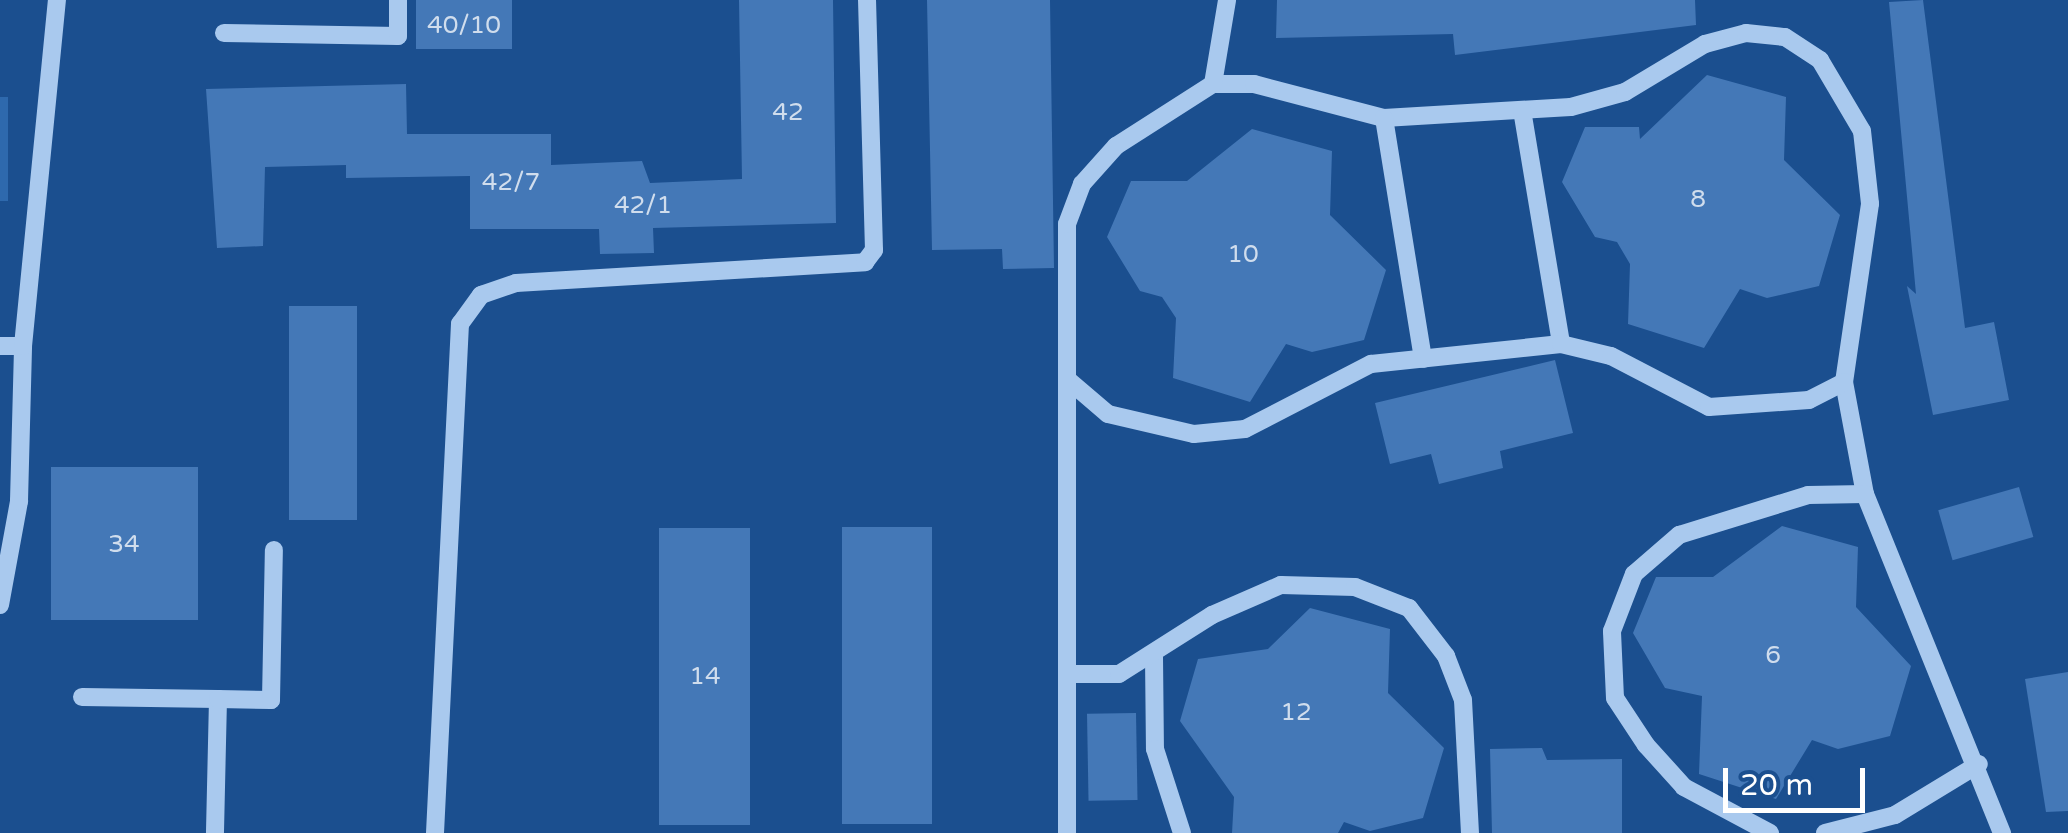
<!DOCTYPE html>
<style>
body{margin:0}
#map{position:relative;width:2068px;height:833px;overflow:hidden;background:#1b4f8f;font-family:"Varela Round",sans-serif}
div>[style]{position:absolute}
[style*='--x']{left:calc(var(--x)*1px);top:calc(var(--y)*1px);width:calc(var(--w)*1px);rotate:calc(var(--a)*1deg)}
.green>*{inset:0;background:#2e69ad;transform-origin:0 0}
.building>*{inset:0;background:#4478b7;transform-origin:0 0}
.minor>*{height:18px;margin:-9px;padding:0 9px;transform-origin:9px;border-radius:9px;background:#a9c9ee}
span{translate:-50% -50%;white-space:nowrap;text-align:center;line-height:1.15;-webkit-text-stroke:8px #1b4f8f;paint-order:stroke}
.number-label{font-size:25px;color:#d0dded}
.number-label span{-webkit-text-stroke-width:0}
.scale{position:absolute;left:1723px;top:768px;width:142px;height:45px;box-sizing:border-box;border:5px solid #fff;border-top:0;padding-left:12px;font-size:30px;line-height:35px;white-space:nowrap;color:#fff;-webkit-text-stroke:8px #1b4f8f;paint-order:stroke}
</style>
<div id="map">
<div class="green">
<div style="left:0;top:97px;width:8px;height:104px"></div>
</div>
<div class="building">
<div style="left:416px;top:0;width:96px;height:49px"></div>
<div style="clip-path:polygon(739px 0,833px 0,836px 223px,653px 228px,654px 253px,600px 254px,599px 229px,470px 229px,470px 176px,346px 178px,346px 165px,265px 167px,263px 246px,217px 248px,206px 89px,406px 84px,407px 134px,551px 134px,551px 165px,642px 161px,650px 183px,742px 179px)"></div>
<div style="clip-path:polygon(927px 0,1050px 0,1054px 268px,1003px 269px,1002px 249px,932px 250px)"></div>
<div style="clip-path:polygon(1277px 0,1695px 0,1696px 25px,1455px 55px,1453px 34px,1276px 38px)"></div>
<div style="clip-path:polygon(1923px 0,1965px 328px,1994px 322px,2009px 400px,1933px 415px,1907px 286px,1916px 294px,1889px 2px)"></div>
<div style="clip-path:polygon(1707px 75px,1786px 97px,1784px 160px,1840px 215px,1819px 286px,1767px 298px,1740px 289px,1704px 348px,1628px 324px,1630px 264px,1617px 242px,1595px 237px,1562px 182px,1585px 127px,1639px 127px,1640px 139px)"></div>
<div style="clip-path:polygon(1252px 129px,1332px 151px,1330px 215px,1386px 270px,1364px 340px,1312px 352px,1286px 344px,1250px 402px,1173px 378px,1176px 318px,1162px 297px,1140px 291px,1107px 237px,1131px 181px,1187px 181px)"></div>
<div style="left:289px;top:306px;width:68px;height:214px"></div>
<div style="clip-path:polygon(1555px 360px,1573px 433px,1500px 451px,1503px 468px,1439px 484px,1431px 454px,1390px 464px,1375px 403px)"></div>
<div style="left:51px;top:467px;width:147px;height:153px"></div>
<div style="left:2019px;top:487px;width:52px;height:84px;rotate:74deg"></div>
<div style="clip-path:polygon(1782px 526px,1858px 547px,1856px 607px,1911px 666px,1890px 736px,1838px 749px,1812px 740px,1776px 799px,1699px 774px,1702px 696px,1665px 688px,1633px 633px,1656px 577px,1713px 577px)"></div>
<div style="left:932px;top:527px;width:297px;height:90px;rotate:90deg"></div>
<div style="left:750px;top:528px;width:297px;height:91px;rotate:90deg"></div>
<div style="clip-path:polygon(1310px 608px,1390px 629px,1388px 693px,1444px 748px,1423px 818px,1370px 831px,1344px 822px,1338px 833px,1232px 833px,1234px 797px,1180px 721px,1198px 659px,1268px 649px)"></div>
<div style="clip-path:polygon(2068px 672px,2068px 811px,2046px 812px,2025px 679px)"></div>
<div style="left:1136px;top:713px;width:87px;height:49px;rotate:89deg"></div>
<div style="clip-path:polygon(1542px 748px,1547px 760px,1622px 759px,1622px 833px,1492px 833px,1490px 749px)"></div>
</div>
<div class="minor">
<div style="--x:224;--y:33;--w:174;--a:1"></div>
<div style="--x:398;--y:36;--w:36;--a:-90"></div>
<div style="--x:1213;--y:84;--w:41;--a:0"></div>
<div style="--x:1254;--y:84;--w:134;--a:14.7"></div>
<div style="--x:1384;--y:118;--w:187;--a:-3.4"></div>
<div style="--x:1571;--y:107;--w:56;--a:-15.5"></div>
<div style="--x:1625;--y:92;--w:93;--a:-31"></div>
<div style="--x:1705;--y:44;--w:42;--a:-15"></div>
<div style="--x:1746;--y:33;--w:39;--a:6"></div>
<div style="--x:1785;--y:37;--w:42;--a:33.3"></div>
<div style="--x:1820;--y:60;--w:82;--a:59.4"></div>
<div style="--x:1862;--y:131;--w:73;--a:83.7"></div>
<div style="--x:1870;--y:204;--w:180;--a:98.3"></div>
<div style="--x:1844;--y:382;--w:114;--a:79.4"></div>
<div style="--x:1865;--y:494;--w:366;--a:68"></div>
<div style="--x:1522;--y:110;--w:237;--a:80.5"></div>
<div style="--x:1384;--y:118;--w:244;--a:80.8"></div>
<div style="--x:0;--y:346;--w:23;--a:0"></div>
<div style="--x:1067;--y:379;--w:54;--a:40.5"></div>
<div style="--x:1108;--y:414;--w:88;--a:13.1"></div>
<div style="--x:1194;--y:434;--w:51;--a:-5.6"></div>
<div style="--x:1245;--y:429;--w:142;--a:-27.3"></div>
<div style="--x:1371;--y:364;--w:191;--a:-6"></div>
<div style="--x:1561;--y:344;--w:51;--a:13.5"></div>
<div style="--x:1611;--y:356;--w:110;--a:27.5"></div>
<div style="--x:1709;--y:407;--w:100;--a:-4"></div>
<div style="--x:1809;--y:400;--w:39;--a:-27"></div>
<div style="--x:0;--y:605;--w:106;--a:-79.6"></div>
<div style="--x:19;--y:501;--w:155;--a:-88.5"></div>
<div style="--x:23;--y:346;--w:348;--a:-84.4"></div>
<div style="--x:1154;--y:657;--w:92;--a:89.4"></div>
<div style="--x:1155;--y:749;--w:88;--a:72.2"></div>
<div style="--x:1067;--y:674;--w:52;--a:0"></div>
<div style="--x:1119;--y:674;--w:110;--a:-32.4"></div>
<div style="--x:1212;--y:615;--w:75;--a:-23.5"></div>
<div style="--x:1281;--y:585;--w:74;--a:1.5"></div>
<div style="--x:1355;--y:587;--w:58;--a:21.3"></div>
<div style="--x:1409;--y:608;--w:61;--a:52.4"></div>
<div style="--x:1446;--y:656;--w:47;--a:68.9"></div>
<div style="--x:1463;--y:700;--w:133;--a:87"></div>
<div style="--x:82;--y:697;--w:136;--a:0.8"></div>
<div style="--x:218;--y:699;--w:134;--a:91.3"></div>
<div style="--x:218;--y:699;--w:53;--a:1.1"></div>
<div style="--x:271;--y:700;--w:150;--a:-88.9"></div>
<div style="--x:435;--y:833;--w:510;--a:-87.19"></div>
<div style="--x:460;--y:324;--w:36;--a:-54"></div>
<div style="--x:481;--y:295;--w:37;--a:-19"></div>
<div style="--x:516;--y:283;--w:350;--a:-3.4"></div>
<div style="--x:865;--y:262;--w:15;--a:-53"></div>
<div style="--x:874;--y:250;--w:250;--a:-91.6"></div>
<div style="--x:1067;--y:833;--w:609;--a:-90"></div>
<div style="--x:1067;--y:224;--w:43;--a:-69.4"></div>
<div style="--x:1082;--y:184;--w:51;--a:-48.2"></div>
<div style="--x:1116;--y:146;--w:115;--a:-32.6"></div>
<div style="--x:1213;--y:84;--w:85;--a:-80.5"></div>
<div style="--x:1770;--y:833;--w:98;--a:-151.9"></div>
<div style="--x:1684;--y:787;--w:57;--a:-132.1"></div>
<div style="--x:1646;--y:745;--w:56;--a:-123.4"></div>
<div style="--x:1615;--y:698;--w:67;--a:-92.6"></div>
<div style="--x:1612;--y:631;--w:61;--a:-68.9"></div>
<div style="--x:1634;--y:574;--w:60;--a:-40.9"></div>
<div style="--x:1679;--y:535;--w:135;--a:-17.2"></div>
<div style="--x:1808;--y:495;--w:57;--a:-1"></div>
<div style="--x:1825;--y:833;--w:72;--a:-14.4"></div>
<div style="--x:1895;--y:815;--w:98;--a:-31.3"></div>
</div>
<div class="number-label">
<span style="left:464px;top:25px">40/10</span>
<span style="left:788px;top:112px">42</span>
<span style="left:511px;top:182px">42/7</span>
<span style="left:1698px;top:199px">8</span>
<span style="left:643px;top:205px">42/1</span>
<span style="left:1243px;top:254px">10</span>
<span style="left:124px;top:544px">34</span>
<span style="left:1773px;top:655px">6</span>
<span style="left:705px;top:676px">14</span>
<span style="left:1296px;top:712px">12</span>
</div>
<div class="scale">20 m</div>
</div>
